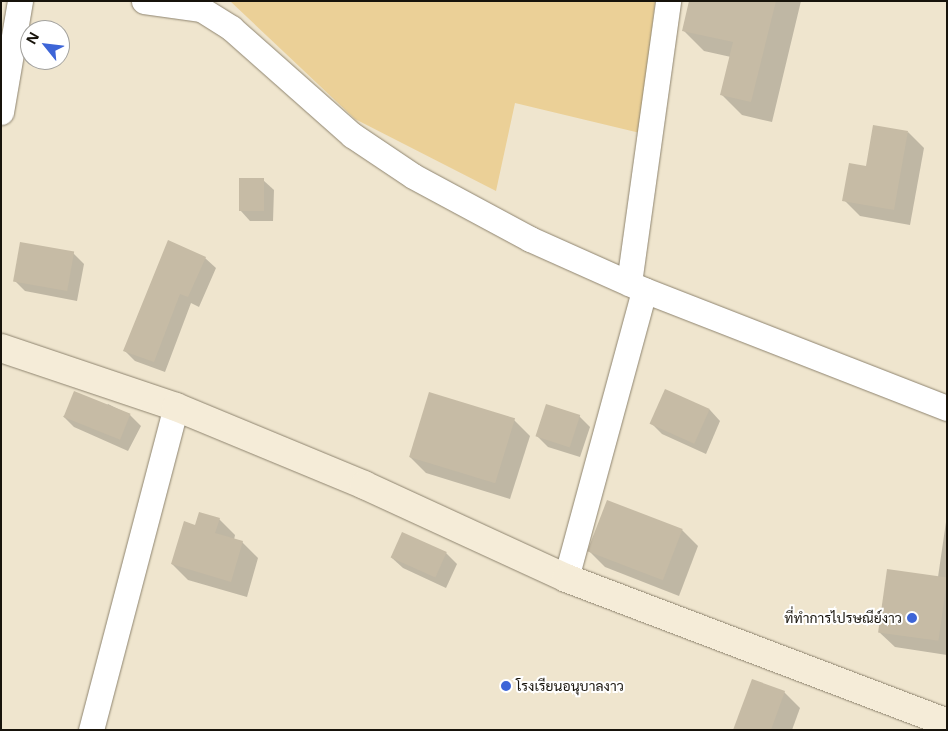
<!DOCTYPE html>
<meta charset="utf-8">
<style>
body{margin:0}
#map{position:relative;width:948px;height:731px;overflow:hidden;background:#efe5ce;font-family:"Open Sans",Sarabun,sans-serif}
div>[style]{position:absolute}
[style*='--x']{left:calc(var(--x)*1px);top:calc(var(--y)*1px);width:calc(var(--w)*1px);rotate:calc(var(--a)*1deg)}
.green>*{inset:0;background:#ebd097}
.shadow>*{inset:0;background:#0003}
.building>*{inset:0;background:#c6bba5;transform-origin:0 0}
.roads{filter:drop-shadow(0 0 1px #8e846f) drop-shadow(0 0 1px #8e846f)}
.street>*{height:25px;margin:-12.5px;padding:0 12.5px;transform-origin:12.5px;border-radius:12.5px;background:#fff}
.secondary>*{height:28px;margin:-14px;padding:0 14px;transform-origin:14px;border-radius:14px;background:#f5ecd8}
.dots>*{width:14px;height:14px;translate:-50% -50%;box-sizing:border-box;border:2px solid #fff;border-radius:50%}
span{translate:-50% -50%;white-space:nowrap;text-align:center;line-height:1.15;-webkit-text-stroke:4px #fff;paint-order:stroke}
.poi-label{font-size:14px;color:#17130b}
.right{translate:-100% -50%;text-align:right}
.left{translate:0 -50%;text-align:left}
.frame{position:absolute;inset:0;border:2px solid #17130b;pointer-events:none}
.north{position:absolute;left:20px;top:20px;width:50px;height:50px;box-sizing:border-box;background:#fff;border:1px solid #a2a19d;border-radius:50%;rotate:299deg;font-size:14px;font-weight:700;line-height:20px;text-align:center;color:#17130b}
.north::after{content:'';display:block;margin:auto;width:18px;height:22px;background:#3d65d7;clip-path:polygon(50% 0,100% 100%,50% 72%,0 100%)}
</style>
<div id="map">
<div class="green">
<div style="clip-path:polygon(230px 1px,655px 1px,640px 133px,515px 103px,496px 191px,355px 119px)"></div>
</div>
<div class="shadow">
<div style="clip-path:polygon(690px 1px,801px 1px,772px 122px,742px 115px,721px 94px,731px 57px,704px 51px,683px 30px)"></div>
<div style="clip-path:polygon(908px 132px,924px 148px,910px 225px,860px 216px,844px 200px)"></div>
<div style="clip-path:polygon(263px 180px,274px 190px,273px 221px,250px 221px,240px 210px)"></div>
<div style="clip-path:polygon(73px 253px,84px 264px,77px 301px,25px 291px,14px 280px)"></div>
<div style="clip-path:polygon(205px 258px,216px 268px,199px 307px,191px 303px,165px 372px,135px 361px,124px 350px)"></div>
<div style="clip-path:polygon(665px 391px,710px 410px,720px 421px,706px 454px,662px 434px,651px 423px)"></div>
<div style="clip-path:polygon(108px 404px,130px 415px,141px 426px,128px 451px,74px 427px,63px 416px,106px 407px)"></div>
<div style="clip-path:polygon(579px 416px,590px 427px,580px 457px,548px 447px,537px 436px)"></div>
<div style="clip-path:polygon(514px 420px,530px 436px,510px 499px,426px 473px,410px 457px)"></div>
<div style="clip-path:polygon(219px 519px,235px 535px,234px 540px,242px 542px,258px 558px,247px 597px,188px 580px,172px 564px,195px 526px)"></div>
<div style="clip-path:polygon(946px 522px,947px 655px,895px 647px,879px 632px,938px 577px)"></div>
<div style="clip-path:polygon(682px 530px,698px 546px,679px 596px,605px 567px,589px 551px)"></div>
<div style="clip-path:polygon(446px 553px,457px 564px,446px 588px,403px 568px,392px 558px)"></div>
<div style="clip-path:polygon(784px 692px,800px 708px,792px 730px,734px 730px)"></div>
</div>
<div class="building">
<div style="clip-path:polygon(689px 1px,776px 1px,751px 102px,720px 95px,733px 42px,682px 31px)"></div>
<div style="clip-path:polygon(873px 125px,908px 131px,894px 210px,842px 201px,849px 163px,866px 166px)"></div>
<div style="left:239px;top:178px;width:25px;height:33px"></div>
<div style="clip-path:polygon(168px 240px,206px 257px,188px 297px,180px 294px,154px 362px,123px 351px)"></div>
<div style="left:20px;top:242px;width:55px;height:40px;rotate:10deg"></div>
<div style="left:665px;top:389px;width:49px;height:38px;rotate:24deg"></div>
<div style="left:74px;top:391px;width:61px;height:28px;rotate:22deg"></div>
<div style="left:429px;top:392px;width:90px;height:68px;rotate:17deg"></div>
<div style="left:546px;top:404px;width:36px;height:34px;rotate:18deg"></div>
<div style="left:607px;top:500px;width:81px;height:55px;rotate:21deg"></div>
<div style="clip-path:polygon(199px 512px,220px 518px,215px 533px,243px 541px,231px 582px,171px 564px,184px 521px,195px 525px)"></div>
<div style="left:402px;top:532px;width:49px;height:28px;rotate:24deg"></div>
<div style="left:887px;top:569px;width:61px;height:64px;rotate:8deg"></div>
<div style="clip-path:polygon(752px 679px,785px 691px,771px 730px,733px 730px)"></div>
</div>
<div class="roads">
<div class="street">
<div style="--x:144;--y:1;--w:58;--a:8"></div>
<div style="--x:201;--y:9;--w:36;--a:32"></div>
<div style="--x:231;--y:28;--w:162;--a:41.5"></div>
<div style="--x:352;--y:135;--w:73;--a:33.9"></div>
<div style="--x:413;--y:176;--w:133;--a:28.3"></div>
<div style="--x:530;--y:239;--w:125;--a:24.1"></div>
<div style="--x:644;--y:290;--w:325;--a:21.3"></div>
<div style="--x:1;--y:112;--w:113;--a:-80.3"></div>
<div style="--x:629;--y:283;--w:285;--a:-82.1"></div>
<div style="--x:566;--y:578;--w:298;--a:-74.8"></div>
<div style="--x:91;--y:730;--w:334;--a:-75.3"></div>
</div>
<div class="secondary">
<div style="--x:1;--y:348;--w:185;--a:18.6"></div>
<div style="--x:176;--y:407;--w:204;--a:22.5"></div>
<div style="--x:364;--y:485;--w:222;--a:24.7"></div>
<div style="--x:566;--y:578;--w:408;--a:20.8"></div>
</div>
</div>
<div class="dots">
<div style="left:912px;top:618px;background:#3d65d7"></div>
<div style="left:506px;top:686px;background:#3d65d7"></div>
</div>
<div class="poi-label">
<span class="right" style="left:902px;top:618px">ที่ทำการไปรษณีย์งาว</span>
<span class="left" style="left:516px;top:686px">โรงเรียนอนุบาลงาว</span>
</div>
<div class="frame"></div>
<div class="north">N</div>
</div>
